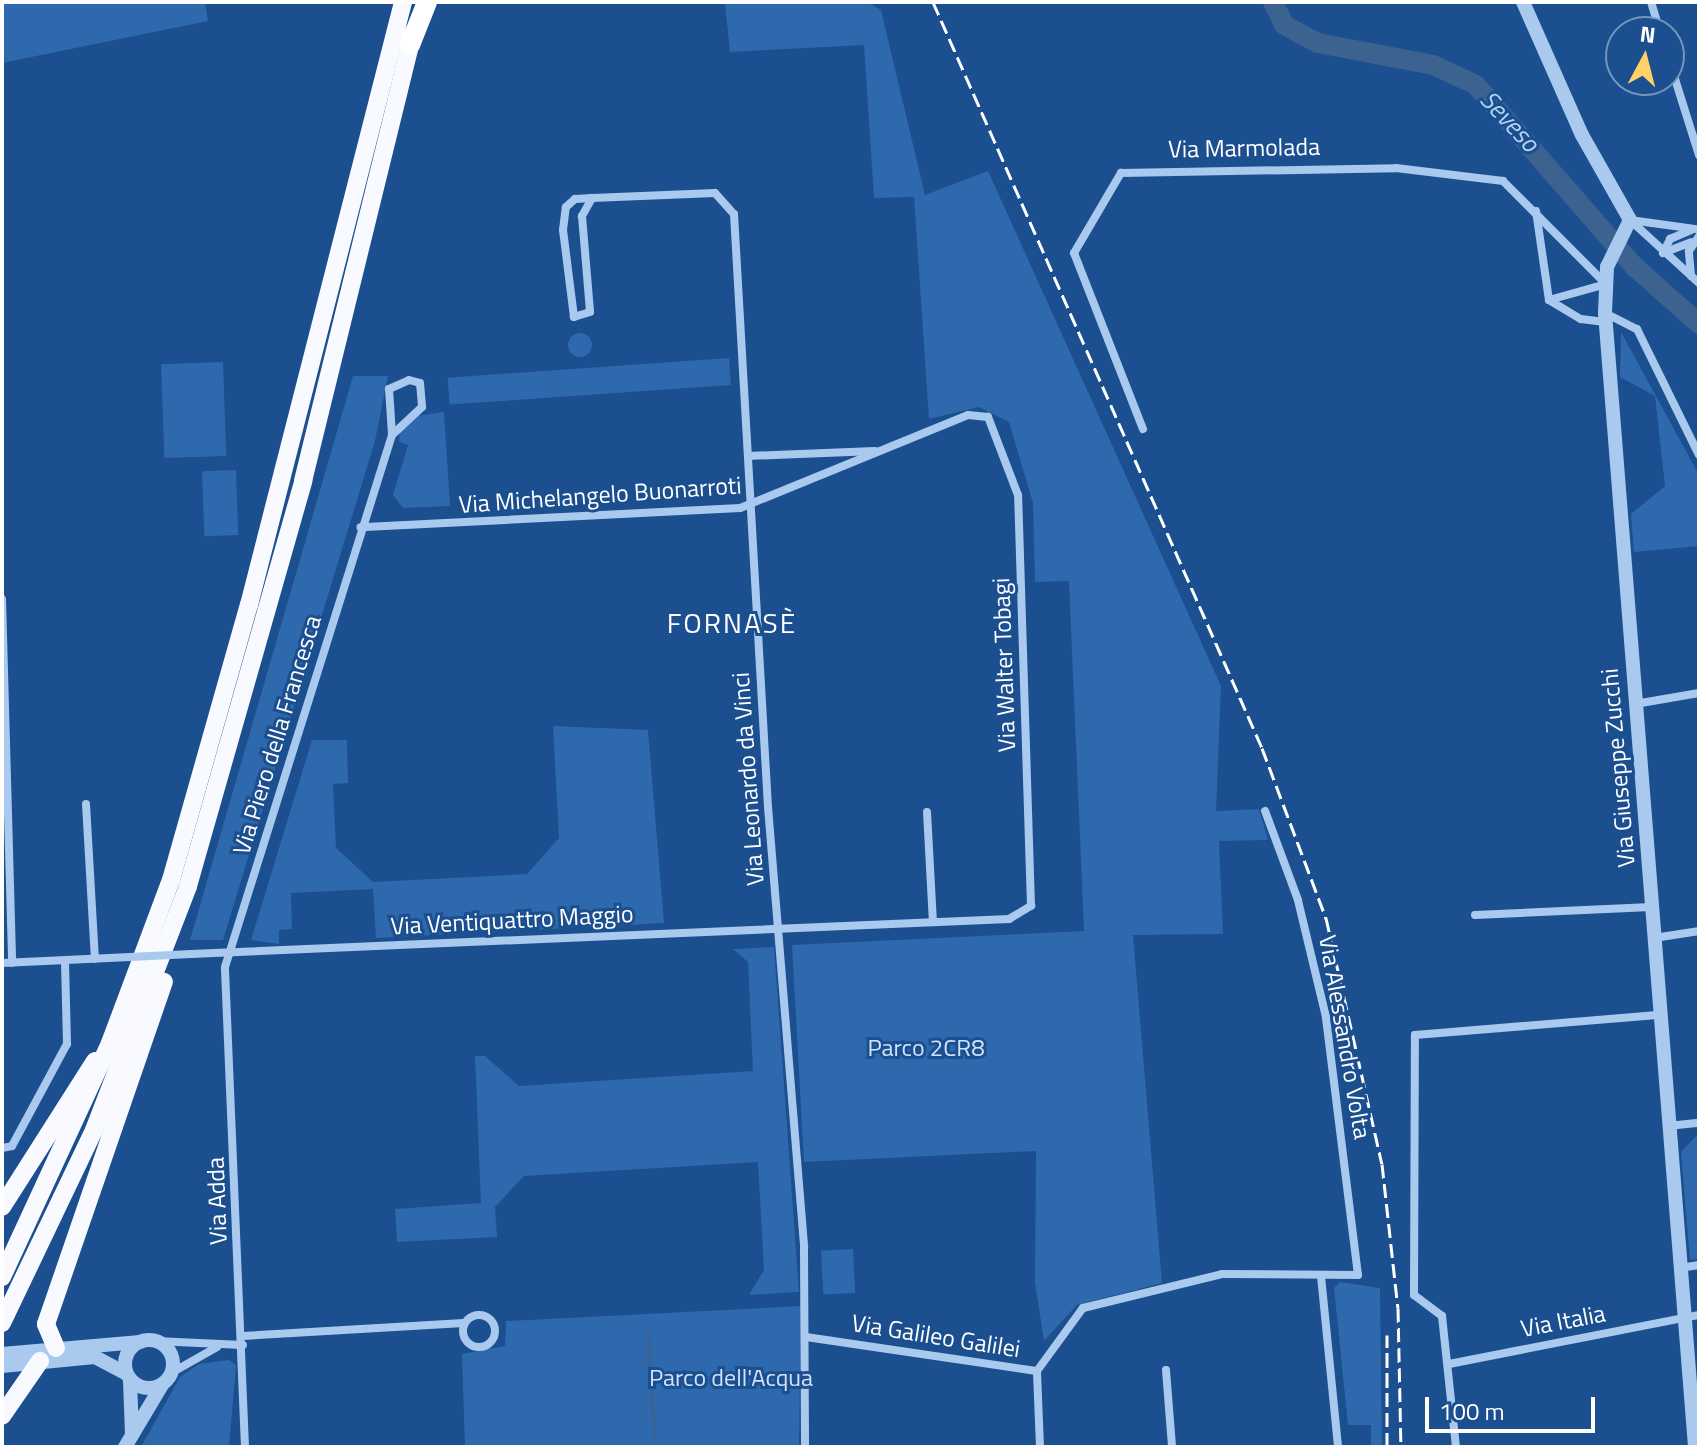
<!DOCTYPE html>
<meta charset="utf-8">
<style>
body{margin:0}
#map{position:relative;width:1701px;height:1449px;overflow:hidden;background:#1b4f8f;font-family:"Titillium Web",sans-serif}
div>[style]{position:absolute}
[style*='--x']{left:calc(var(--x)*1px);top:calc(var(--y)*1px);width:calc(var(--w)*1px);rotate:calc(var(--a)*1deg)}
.green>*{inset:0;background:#2e69ad;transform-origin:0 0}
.round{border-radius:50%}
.stream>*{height:3px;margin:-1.5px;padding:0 1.5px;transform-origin:1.5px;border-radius:1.5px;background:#3c6290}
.river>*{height:20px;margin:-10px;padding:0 10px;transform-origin:10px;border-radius:10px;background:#3c6290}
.minor>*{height:8px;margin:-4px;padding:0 4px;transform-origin:4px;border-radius:4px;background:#a9c9ee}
.minor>.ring{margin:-4px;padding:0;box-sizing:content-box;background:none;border:8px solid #a9c9ee;border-radius:50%}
.tertiary>*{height:14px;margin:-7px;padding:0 7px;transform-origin:7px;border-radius:7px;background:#a9c9ee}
.tertiary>.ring{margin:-7px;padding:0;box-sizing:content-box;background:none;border:14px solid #a9c9ee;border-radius:50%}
.trunk>*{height:18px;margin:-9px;padding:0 9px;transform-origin:9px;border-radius:9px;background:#f8faff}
.motorway>*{height:20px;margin:-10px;padding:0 10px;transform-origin:10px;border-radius:10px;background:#fff}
.rail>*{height:3px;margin-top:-1.5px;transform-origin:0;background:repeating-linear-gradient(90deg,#fff 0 14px,transparent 0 20px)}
.minor-bridge>*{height:8px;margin:-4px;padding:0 4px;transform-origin:4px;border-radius:4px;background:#a9c9ee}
span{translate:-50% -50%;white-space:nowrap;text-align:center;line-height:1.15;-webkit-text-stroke:6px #1b4f8f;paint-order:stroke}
.street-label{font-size:24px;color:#fff}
.park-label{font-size:24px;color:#cfe3fa}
.water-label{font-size:26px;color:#b5d3f5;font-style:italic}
.quarter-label{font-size:28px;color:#fff;letter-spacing:2px}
.frame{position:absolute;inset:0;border:4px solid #fff;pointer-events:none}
.north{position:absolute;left:1605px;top:16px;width:80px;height:80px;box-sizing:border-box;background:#1b4f8f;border:2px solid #7695bc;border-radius:50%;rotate:7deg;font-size:22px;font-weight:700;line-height:32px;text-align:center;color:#fff}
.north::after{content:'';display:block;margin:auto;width:28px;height:36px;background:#ffd166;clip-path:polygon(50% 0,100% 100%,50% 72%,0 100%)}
.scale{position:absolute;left:1425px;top:1397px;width:170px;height:36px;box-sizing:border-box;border:4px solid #fff;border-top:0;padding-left:10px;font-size:24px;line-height:28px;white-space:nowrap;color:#fff;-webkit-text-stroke:6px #1b4f8f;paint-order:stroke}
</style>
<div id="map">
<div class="green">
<div style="clip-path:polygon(2px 2px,205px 2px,208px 21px,2px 63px)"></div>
<div style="clip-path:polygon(868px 2px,881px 10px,925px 195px,988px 171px,1221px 686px,1216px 811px,1259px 809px,1268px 840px,1219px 841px,1223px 934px,1133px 935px,1162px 1283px,1077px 1305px,1044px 1341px,1035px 1283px,1036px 1151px,804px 1162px,792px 945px,1084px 931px,1069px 581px,1035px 582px,1033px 503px,1009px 422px,979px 407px,929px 419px,914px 197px,874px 198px,864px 45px,730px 52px,725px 4px)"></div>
<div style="clip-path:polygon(1621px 332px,1699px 475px,1699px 546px,1634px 552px,1631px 514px,1665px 486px,1655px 396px,1620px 377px)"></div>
<div class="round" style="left:568px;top:333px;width:24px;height:24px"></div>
<div style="left:729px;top:358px;width:27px;height:282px;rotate:86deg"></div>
<div style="left:223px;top:362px;width:94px;height:62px;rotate:88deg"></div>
<div style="clip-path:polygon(353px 376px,388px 376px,375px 441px,223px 940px,190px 940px)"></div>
<div style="clip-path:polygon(444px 412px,450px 506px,403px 508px,393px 495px,408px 445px,399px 442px,400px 430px,416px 416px)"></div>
<div style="left:236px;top:470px;width:65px;height:34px;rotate:88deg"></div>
<div style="clip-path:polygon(553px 726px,648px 730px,664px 923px,376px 938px,373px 889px,291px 893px,292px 929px,279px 930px,279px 944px,251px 940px,312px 740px,347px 740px,348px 783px,333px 784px,336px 848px,373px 882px,527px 874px,559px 838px)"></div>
<div style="clip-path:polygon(774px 947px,799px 1292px,749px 1295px,764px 1270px,758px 1162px,524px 1176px,495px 1207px,497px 1237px,397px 1242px,395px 1209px,481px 1203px,475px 1056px,485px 1056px,519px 1086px,753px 1071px,748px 962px,733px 949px)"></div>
<div style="clip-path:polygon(1699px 1133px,1699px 1259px,1690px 1260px,1681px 1152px)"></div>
<div style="left:853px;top:1249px;width:44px;height:32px;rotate:87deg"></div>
<div style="clip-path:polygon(1340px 1282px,1380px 1288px,1382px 1447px,1371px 1447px,1371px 1425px,1348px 1425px,1334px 1288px)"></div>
<div style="clip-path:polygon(801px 1306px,799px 1447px,465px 1447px,462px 1354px,505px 1346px,506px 1321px)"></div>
<div style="clip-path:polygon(229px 1360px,236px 1365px,229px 1447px,141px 1447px,180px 1377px,199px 1364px)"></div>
</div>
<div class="stream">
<div style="--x:648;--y:1332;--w:105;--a:86.7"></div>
</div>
<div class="river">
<div style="--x:1273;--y:2;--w:25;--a:64"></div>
<div style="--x:1284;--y:25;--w:38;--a:28"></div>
<div style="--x:1318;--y:43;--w:117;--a:10.8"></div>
<div style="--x:1433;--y:65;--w:47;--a:24.9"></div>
<div style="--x:1476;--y:85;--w:242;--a:48.9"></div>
<div style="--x:1635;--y:267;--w:86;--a:41.7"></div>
</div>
<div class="minor">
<div style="--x:1651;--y:2;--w:31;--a:73"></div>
<div style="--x:1669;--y:60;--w:100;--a:72.5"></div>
<div style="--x:592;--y:198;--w:21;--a:119"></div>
<div style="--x:582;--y:216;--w:96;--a:85.2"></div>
<div style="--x:590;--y:312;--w:17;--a:163"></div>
<div style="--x:574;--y:317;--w:88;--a:-97.2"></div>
<div style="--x:563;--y:230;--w:23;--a:-83"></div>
<div style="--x:566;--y:207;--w:12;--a:-42"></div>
<div style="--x:575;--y:199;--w:17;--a:-3"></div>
<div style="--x:592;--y:198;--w:123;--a:-2.3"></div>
<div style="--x:715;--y:193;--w:28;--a:48"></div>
<div style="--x:734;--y:214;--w:594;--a:86.72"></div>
<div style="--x:768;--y:807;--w:442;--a:85.3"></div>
<div style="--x:804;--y:1248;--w:199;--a:89.7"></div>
<div style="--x:1536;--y:211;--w:90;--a:81.7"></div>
<div style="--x:1630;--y:220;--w:93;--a:42.4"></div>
<div style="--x:1630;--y:220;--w:67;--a:7.8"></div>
<div style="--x:1663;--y:253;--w:16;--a:-63"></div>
<div style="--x:1670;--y:239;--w:23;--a:-23"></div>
<div style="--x:1663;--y:253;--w:30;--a:-21"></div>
<div style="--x:1691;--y:276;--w:25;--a:-95"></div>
<div style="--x:1689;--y:251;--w:18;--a:-56"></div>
<div style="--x:1549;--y:300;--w:37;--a:31"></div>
<div style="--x:1581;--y:319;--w:24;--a:7"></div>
<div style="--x:1549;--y:300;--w:59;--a:-15.7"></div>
<div style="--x:1605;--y:313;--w:36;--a:27"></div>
<div style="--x:1637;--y:329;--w:140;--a:63.8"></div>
<div style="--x:409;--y:380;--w:11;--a:15"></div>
<div style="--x:420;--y:383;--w:24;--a:85"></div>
<div style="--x:422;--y:407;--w:41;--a:137"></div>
<div style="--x:392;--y:435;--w:46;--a:-93.7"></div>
<div style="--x:389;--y:389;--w:22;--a:-24"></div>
<div style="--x:1143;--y:429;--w:189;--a:-111.4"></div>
<div style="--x:1074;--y:253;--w:93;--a:-59.6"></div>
<div style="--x:1121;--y:173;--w:275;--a:-1"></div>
<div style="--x:1396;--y:168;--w:108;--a:6.9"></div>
<div style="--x:1503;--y:181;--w:144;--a:45"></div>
<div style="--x:748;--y:456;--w:127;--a:-2.3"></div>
<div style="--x:2;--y:599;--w:364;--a:88.4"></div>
<div style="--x:1635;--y:704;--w:65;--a:-9.8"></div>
<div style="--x:86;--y:804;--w:155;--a:86.7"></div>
<div style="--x:927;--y:812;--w:110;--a:86.9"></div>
<div style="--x:1475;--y:915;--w:176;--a:-2.6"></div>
<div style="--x:1654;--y:938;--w:46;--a:-8.8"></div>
<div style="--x:191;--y:954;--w:819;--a:-2.45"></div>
<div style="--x:1009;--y:919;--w:26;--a:-31"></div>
<div style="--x:1031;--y:906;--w:411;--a:-91.8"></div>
<div style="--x:1018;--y:495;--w:84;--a:-111"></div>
<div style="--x:988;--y:417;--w:20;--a:-174"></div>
<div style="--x:968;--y:415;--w:246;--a:157.8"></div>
<div style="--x:740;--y:508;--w:380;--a:177.1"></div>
<div style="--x:2;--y:963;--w:128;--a:-2.7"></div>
<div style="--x:1668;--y:1126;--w:31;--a:-6"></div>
<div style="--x:2;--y:1148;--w:10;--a:-11"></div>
<div style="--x:12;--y:1146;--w:116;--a:-61.7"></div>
<div style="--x:67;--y:1044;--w:83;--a:-91.4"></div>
<div style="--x:1680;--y:1268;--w:19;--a:-9"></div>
<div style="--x:1321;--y:1276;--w:172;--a:84.3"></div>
<div class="ring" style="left:463px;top:1315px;width:24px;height:24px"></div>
<div style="--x:243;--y:1336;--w:221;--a:-3.4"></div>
<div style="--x:806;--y:1337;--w:233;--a:8.4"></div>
<div style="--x:155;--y:1341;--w:88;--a:2.6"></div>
<div style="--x:1449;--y:1364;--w:255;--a:-11.1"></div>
<div style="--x:1166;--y:1370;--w:77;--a:85.5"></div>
<div style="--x:171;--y:1373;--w:53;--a:-29.5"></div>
<div style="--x:245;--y:1447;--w:480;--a:-92.4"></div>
<div style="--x:225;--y:967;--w:558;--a:-72.57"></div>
<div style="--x:1040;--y:1447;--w:76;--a:-92.3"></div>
<div style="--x:1037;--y:1371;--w:78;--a:-53.9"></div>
<div style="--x:1083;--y:1308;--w:143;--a:-13.7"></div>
<div style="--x:1222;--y:1274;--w:136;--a:0.4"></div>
<div style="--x:1358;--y:1275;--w:260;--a:-97.1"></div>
<div style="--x:1326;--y:1017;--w:120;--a:-103.5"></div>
<div style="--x:1298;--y:900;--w:95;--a:-110.3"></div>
<div style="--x:1456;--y:1447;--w:132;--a:-96.1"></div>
<div style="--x:1442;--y:1316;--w:35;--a:-143"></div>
<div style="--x:1414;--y:1295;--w:260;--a:-89.8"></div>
<div style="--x:1415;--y:1035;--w:246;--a:-4.7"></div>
</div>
<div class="tertiary">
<div style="--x:1523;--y:2;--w:145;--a:66.1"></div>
<div style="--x:1582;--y:135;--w:98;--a:60.5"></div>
<div style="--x:1630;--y:220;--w:52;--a:116.1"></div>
<div style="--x:1607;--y:267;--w:46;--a:92.5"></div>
<div style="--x:1605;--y:313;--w:1138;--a:85.46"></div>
<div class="ring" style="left:125px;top:1340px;width:34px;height:34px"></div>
<div style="--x:2;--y:1354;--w:139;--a:-5"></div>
<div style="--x:2;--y:1366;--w:93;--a:-5.5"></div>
<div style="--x:95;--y:1357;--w:36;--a:28"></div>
<div style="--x:130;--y:1380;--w:55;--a:87.9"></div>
<div style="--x:125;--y:1447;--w:72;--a:-59.2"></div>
</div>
<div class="trunk">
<div style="--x:2;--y:1207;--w:173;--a:-57.5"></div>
<div style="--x:2;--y:1277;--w:258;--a:-65.2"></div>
<div style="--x:110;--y:1043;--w:174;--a:-69.5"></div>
<div style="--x:171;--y:880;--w:286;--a:-74.2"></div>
<div style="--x:249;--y:605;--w:622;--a:-75.67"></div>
<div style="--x:2;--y:1323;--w:214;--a:-64.5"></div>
<div style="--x:94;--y:1130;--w:261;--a:-68.9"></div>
<div style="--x:188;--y:886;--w:421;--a:-74.1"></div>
<div style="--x:303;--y:481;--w:462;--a:-76.2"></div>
<div style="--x:56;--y:1348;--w:26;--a:-113"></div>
<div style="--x:46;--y:1324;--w:362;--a:-71"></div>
<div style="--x:2;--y:1416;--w:67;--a:-55.4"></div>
</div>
<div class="motorway">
<div style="--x:410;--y:45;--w:46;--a:-68.4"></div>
</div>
<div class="rail">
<div style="--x:933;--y:2;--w:815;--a:66.2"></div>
<div style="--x:1262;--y:748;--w:182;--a:69.4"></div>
<div style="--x:1326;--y:918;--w:252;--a:77.2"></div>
<div style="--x:1382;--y:1164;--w:145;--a:83.7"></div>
<div style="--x:1398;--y:1308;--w:139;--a:88.8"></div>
<div style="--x:1387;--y:1447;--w:112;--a:-90"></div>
</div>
<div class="minor-bridge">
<div style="--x:130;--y:957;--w:61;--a:-2.8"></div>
</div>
<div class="street-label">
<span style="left:1244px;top:148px;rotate:-1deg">Via Marmolada</span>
<span style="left:600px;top:495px;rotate:-4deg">Via Michelangelo Buonarroti</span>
<span style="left:1004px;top:665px;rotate:-92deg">Via Walter Tobagi</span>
<span style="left:277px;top:735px;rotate:-73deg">Via Piero della Francesca</span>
<span style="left:1618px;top:768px;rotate:-95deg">Via Giuseppe Zucchi</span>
<span style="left:748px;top:779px;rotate:-94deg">Via Leonardo da Vinci</span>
<span style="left:512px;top:920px;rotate:-3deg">Via Ventiquattro Maggio</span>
<span style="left:1345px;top:1037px;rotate:80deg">Via Alessandro Volta</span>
<span style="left:217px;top:1201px;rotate:-92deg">Via Adda</span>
<span style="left:1563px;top:1321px;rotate:-11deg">Via Italia</span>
<span style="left:936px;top:1336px;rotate:9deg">Via Galileo Galilei</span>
</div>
<div class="park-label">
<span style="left:926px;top:1048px">Parco 2CR8</span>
<span style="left:731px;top:1378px">Parco dell'Acqua</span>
</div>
<div class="water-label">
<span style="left:1510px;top:121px;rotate:47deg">Seveso</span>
</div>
<div class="quarter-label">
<span style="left:732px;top:623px">FORNASÈ</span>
</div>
<div class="frame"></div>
<div class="north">N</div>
<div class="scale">100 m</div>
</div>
